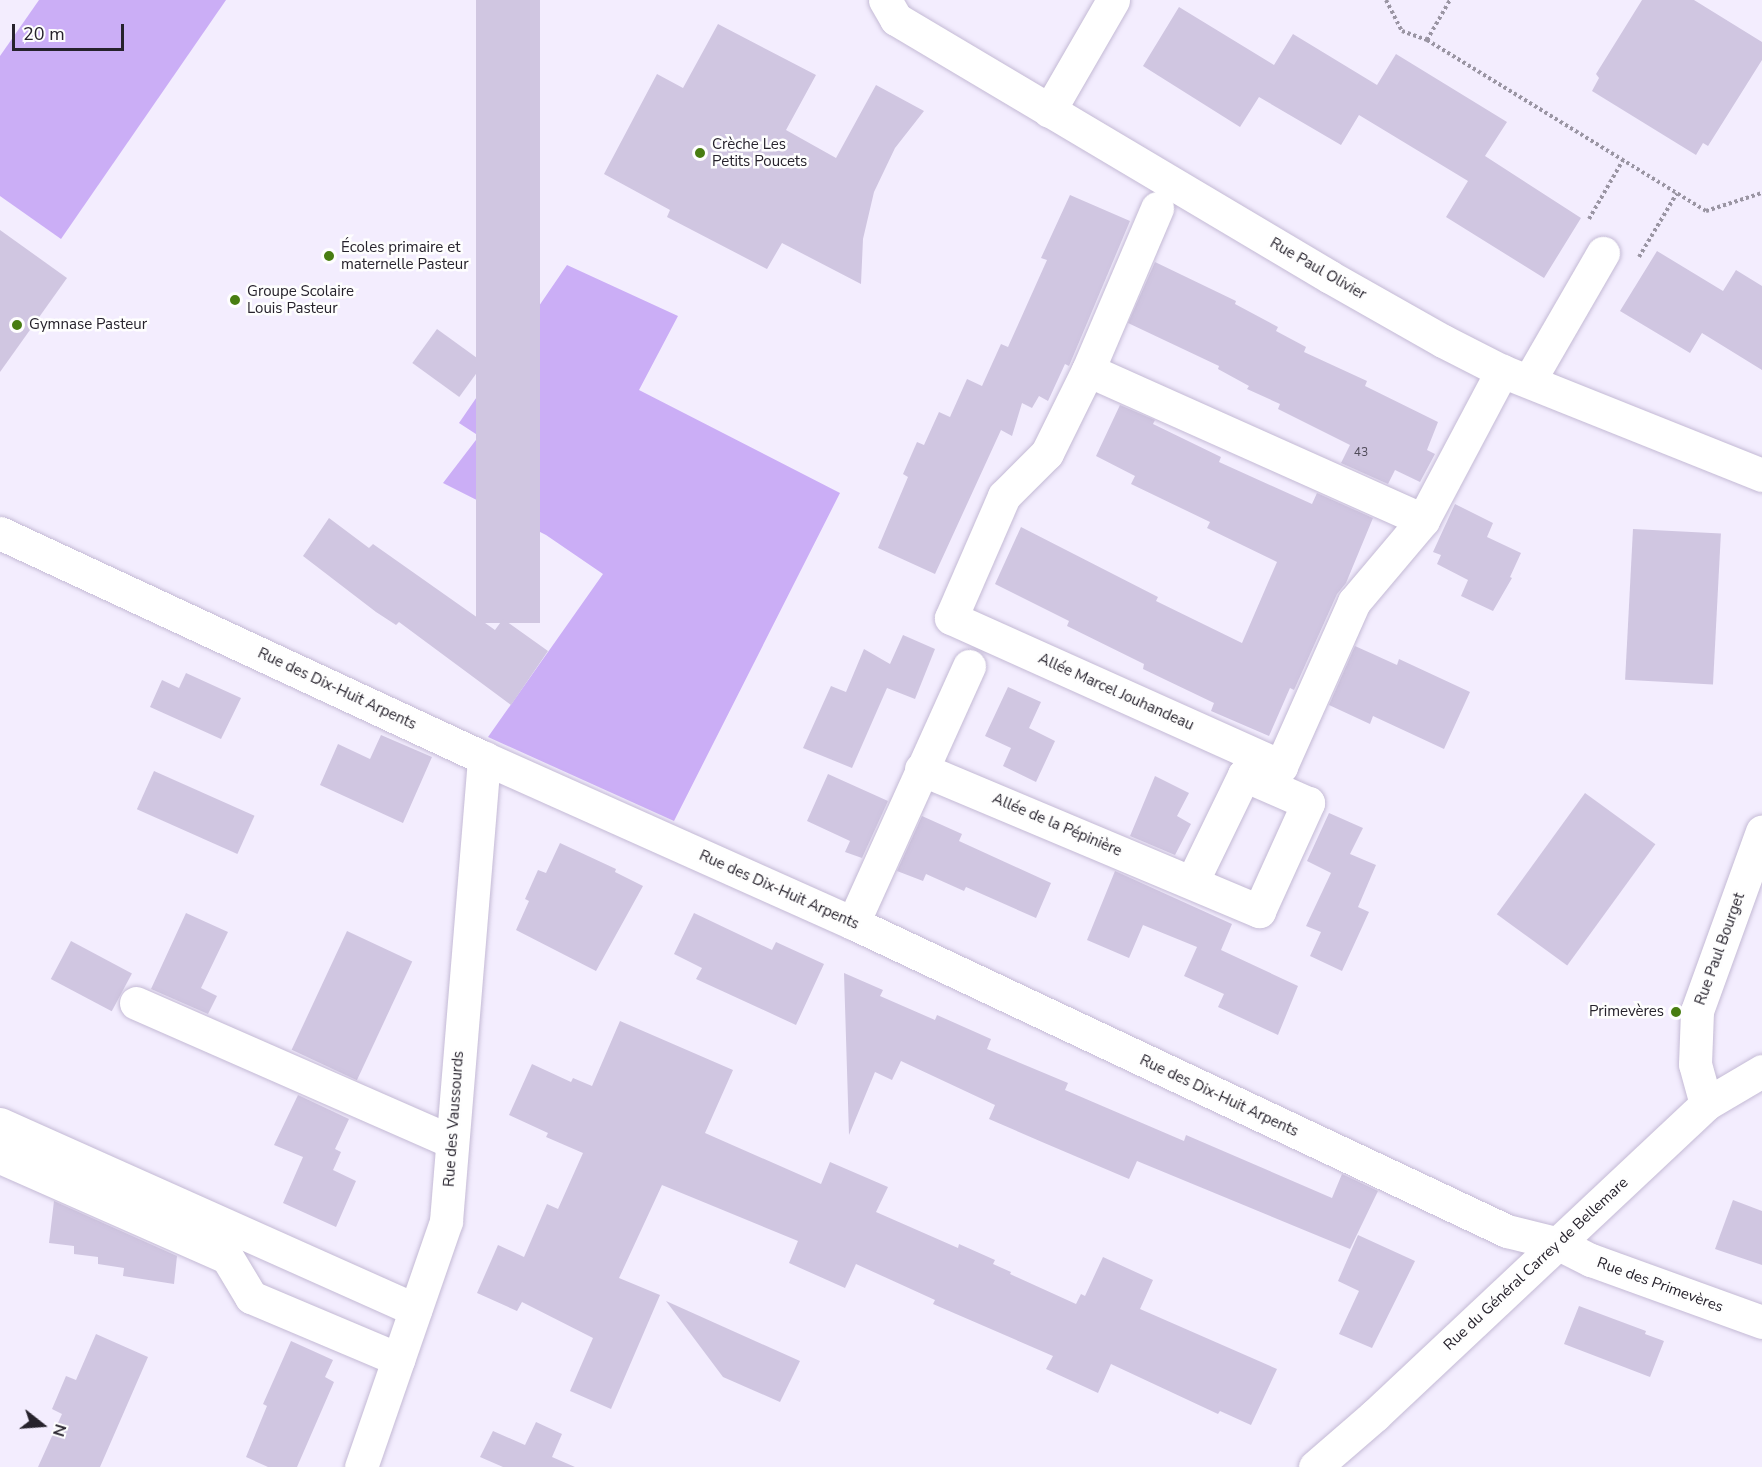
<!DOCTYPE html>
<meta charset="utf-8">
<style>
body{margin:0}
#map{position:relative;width:1762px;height:1467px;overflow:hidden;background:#f3edfe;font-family:"Nunito Sans",sans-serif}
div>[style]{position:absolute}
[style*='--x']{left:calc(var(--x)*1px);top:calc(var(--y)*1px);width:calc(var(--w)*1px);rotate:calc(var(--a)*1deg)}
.green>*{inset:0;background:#cbaef6}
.building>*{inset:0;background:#d0c6e1;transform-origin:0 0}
.path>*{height:4px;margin-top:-2px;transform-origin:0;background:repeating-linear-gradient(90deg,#9a95a3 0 3px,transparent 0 6px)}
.roads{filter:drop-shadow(0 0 2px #c4bad5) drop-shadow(0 0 2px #c4bad5)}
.minor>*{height:33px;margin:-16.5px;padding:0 16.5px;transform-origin:16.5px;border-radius:16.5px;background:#fff}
.dots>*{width:16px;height:16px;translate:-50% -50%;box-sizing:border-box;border:3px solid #fefefe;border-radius:50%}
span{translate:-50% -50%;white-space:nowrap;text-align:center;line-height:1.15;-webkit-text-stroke:5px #fefefe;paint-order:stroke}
.number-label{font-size:12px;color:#504b59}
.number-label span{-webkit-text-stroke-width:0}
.poi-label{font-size:15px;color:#26222c}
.left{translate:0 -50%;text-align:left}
.right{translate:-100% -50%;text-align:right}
.street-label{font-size:15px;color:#26222c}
.north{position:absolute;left:12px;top:1395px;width:60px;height:60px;-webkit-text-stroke:4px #fefefe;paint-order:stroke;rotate:107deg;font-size:16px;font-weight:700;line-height:24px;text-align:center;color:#26222c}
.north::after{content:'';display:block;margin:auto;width:21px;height:27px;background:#26222c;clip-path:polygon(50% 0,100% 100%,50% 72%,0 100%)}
.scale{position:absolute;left:12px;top:24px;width:112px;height:27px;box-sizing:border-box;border:3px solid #26222c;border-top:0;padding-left:8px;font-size:18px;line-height:21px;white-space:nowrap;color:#26222c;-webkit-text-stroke:4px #fefefe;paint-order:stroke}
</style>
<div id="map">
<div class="green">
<div style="clip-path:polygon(39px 0,226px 0,61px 239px,0 196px,0 56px)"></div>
<div style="clip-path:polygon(567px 265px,678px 316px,639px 390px,840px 493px,674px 821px,488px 737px,603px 574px,546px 535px,443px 483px,479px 436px,459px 423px)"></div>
</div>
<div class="building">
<div style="left:476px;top:0;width:64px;height:623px"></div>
<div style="clip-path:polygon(1642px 0,1694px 0,1762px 42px,1762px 60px,1708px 146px,1703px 143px,1696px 155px,1592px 91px,1599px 78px,1596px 74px)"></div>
<div style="clip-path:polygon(1179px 7px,1274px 65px,1293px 34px,1377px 85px,1396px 54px,1507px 122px,1485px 156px,1581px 218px,1544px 278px,1446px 217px,1468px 181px,1359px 115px,1341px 145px,1259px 97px,1240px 127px,1143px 66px)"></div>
<div style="clip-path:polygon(718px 24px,816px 75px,786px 130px,836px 158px,876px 85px,924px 111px,895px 148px,874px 192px,863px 239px,861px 284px,782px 243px,767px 269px,667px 217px,670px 210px,604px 174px,657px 74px,683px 88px)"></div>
<div style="clip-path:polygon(1070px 195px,1130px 221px,1069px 366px,1065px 364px,1048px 401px,1039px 396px,1032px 408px,1022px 403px,1012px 436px,1001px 430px,935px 574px,878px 548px,908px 477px,903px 474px,917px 442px,924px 445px,939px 412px,950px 417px,967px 379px,982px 386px,1001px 344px,1008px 347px,1047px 260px,1041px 258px)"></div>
<div style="clip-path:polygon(0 230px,67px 278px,0 372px)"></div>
<div style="clip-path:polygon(1657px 251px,1723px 291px,1736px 270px,1762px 286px,1762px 370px,1702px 333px,1690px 353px,1620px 311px)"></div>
<div style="clip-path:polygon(1155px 262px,1236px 301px,1235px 304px,1278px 327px,1276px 331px,1306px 347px,1304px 352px,1367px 381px,1365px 386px,1438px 422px,1427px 450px,1435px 454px,1420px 482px,1395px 470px,1388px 484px,1341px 463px,1350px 445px,1278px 409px,1280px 404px,1247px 389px,1249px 386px,1218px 369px,1219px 366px,1128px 323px)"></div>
<div style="left:437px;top:329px;width:58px;height:42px;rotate:36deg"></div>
<div style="clip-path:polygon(1120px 405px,1155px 420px,1153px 424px,1221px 457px,1219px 462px,1312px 504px,1317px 493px,1373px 518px,1346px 583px,1337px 594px,1294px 690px,1290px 688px,1269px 736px,1211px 711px,1214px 703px,1143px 669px,1144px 664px,1067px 626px,1069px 621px,995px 584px,1021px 527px,1158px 597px,1156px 601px,1242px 643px,1277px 562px,1207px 528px,1210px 522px,1131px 484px,1135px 476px,1096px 456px)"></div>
<div style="clip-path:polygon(1455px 504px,1493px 523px,1487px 537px,1521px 553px,1510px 577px,1512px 578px,1493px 611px,1461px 596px,1468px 580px,1437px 564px,1441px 555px,1433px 552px)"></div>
<div style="clip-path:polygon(329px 518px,369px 548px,373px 544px,495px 630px,503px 619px,548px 651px,511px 705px,399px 622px,396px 625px,376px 612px,303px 556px)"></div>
<div style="left:1633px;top:529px;width:88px;height:151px;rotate:3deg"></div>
<div style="clip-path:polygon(903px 635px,935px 649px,915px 699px,887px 688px,852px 768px,803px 748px,831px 686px,846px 692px,864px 649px,890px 664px)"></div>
<div style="clip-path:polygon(1355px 646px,1397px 665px,1399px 659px,1470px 692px,1444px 749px,1373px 716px,1370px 724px,1329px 705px)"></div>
<div style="clip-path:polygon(186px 673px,241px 698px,221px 739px,150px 707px,162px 680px,179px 688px)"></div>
<div style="clip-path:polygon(1008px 687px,1041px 702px,1029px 728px,1055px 741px,1036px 782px,1003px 766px,1011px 748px,985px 736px)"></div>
<div style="clip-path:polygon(381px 735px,432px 757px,403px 823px,320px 785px,338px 744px,370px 759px)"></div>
<div style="left:154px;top:771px;width:110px;height:42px;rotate:24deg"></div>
<div style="clip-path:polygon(828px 774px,888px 801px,862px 858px,845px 852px,850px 841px,807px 821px)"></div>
<div style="clip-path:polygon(1155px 776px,1189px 793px,1177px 816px,1191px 824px,1175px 855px,1130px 836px)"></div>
<div style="left:1585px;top:793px;width:87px;height:150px;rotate:36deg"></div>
<div style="clip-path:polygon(1329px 813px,1363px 828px,1350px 854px,1376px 865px,1358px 907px,1369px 912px,1342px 971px,1310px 956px,1321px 932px,1306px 926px,1331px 873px,1307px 861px)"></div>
<div style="clip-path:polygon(922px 816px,962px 834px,959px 841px,1051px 883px,1036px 918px,966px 887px,964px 891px,926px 874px,923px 881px,897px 871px)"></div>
<div style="clip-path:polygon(560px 843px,616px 869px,615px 872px,643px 886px,596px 971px,516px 930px,529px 901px,525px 899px,538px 870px,546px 873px)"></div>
<div style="clip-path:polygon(1115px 871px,1232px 924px,1221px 950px,1298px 986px,1278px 1035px,1218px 1007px,1224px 994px,1184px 976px,1197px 947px,1143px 925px,1129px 958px,1087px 940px)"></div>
<div style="clip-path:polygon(186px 913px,228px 932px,201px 988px,217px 996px,208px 1014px,151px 989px)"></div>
<div style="clip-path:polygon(694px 913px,772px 950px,776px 942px,824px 964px,796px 1025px,696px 979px,702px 968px,674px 954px)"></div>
<div style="left:347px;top:931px;width:72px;height:131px;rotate:25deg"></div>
<div style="left:71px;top:941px;width:69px;height:43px;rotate:28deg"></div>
<div style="clip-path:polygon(844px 973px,883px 990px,880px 996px,935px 1020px,937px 1015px,991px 1039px,987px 1049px,1068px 1083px,1065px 1090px,1184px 1141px,1186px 1135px,1332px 1198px,1342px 1174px,1378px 1191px,1350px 1249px,1137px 1161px,1129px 1179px,1042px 1142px,989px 1119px,995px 1105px,901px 1061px,892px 1080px,875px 1072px,849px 1135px)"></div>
<div style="clip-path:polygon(620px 1021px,733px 1070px,705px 1133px,821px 1184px,830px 1162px,888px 1187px,876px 1212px,958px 1248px,959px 1244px,995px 1260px,993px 1264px,1011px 1272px,1010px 1274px,1076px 1304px,1081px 1294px,1085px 1296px,1103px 1257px,1153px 1280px,1140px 1309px,1277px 1369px,1251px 1425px,1220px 1411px,1218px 1414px,1111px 1364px,1098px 1393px,1046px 1369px,1053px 1356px,933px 1304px,935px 1300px,856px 1264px,845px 1288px,789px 1263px,798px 1241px,662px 1185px,619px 1278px,660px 1295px,611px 1409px,570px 1391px,593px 1338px,522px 1302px,517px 1311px,477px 1293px,498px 1245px,524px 1257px,547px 1204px,558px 1209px,583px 1153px,546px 1137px,548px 1133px,509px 1115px,532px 1064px,571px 1082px,573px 1078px,592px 1086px)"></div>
<div style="clip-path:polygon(298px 1095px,349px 1119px,335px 1149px,341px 1152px,333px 1170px,356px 1181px,336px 1227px,283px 1203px,303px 1157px,274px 1145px)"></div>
<div style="clip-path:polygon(1733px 1200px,1762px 1211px,1762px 1265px,1715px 1249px)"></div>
<div style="clip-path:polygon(54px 1201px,177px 1256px,174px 1284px,123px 1276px,124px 1268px,98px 1264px,98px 1257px,74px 1254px,74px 1246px,49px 1243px)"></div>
<div style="clip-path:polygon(1358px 1235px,1415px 1261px,1372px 1348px,1339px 1334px,1359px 1291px,1338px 1281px)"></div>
<div style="clip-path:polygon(666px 1301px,800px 1361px,780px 1402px,723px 1377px)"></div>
<div style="clip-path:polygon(1579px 1306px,1646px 1331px,1645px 1334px,1664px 1341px,1650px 1377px,1564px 1344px)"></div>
<div style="clip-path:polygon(96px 1334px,148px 1357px,100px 1467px,38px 1467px,62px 1414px,52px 1409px,66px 1376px,76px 1380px)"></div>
<div style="clip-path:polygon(291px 1341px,333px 1360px,325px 1377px,334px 1382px,297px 1467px,268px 1467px,246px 1457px,267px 1406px,263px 1404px)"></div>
<div style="clip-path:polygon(536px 1422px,562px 1434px,552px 1457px,575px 1467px,503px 1467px,480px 1457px,493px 1431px,525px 1445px)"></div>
</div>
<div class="path">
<div style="--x:1386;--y:0;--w:35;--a:63"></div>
<div style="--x:1402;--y:31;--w:27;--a:20"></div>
<div style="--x:1427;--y:40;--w:327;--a:31.5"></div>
<div style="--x:1706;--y:211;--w:59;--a:-17.8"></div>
<div style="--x:1427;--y:40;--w:46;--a:-60.1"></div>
<div style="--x:1589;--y:219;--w:68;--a:-60"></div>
<div style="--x:1639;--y:257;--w:74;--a:-59.3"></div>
</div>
<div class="roads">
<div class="minor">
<div style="--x:885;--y:0;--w:22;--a:60"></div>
<div style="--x:896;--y:19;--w:505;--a:30.73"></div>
<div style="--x:1330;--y:277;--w:130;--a:29.5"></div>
<div style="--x:1443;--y:341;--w:66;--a:27"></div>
<div style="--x:1502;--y:371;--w:280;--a:21.8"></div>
<div style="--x:1049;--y:111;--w:128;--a:-60"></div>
<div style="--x:1088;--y:370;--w:176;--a:-66.9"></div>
<div style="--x:1529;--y:381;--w:148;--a:-60"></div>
<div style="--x:1423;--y:520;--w:367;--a:-155.9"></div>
<div style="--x:1088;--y:370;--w:93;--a:116.3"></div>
<div style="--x:1047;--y:453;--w:61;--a:135"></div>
<div style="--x:1004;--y:496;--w:133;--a:113.5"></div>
<div style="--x:951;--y:618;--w:362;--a:24.2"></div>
<div style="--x:1281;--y:766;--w:180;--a:-66"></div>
<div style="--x:1354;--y:602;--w:107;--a:-49.9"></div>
<div style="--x:1423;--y:520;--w:169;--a:-62.1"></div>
<div style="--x:0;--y:533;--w:534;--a:24.93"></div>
<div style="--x:484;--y:758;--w:404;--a:24.1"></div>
<div style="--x:853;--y:923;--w:723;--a:25.22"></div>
<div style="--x:1507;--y:1231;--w:54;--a:14"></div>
<div style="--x:1559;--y:1244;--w:36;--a:27"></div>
<div style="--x:1591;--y:1260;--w:182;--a:19.9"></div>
<div style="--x:921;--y:769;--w:367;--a:22.8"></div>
<div style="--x:1259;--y:911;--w:119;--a:-65.6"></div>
<div style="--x:1308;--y:803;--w:70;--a:-156.4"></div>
<div style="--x:1244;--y:775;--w:119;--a:115.9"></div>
<div style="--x:853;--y:923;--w:282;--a:-65.7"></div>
<div style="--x:136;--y:1003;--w:345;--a:23.7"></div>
<div style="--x:1706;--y:1104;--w:41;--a:-105.4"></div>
<div style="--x:1695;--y:1064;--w:53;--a:-87.8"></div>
<div style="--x:1697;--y:1011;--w:191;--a:-70.1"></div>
<div style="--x:0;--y:1124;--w:455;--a:24.1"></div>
<div style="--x:0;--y:1157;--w:248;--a:23.8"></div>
<div style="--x:227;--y:1257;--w:47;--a:59"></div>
<div style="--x:251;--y:1297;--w:160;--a:22.9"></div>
<div style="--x:361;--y:1467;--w:260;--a:-70.9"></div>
<div style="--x:446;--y:1221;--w:465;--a:-85.3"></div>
<div style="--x:1315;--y:1467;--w:79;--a:-40.9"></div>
<div style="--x:1375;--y:1415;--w:454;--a:-43.2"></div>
<div style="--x:1706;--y:1104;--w:65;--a:-30.5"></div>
</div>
</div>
<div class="dots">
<div style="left:700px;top:153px;background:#487d11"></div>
<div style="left:329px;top:256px;background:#487d11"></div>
<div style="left:235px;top:300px;background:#487d11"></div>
<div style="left:17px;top:325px;background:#487d11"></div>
<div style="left:1676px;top:1012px;background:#487d11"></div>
</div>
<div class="number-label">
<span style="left:1361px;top:453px">43</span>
</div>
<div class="poi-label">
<span class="left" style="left:712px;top:153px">Crèche Les<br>Petits Poucets</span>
<span class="left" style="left:341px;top:256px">Écoles primaire et<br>maternelle Pasteur</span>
<span class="left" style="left:247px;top:300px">Groupe Scolaire<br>Louis Pasteur</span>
<span class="left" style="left:29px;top:325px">Gymnase Pasteur</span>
<span class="right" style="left:1664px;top:1012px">Primevères</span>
</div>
<div class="street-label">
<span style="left:1318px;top:269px;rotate:30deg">Rue Paul Olivier</span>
<span style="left:337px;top:689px;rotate:25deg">Rue des Dix-Huit Arpents</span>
<span style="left:1116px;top:692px;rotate:24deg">Allée Marcel Jouhandeau</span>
<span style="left:1057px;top:825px;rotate:23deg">Allée de la Pépinière</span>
<span style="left:779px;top:890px;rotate:24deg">Rue des Dix-Huit Arpents</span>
<span style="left:1720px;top:949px;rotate:-70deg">Rue Paul Bourget</span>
<span style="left:1219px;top:1096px;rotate:25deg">Rue des Dix-Huit Arpents</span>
<span style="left:454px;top:1119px;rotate:-86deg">Rue des Vaussourds</span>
<span style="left:1536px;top:1264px;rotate:-43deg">Rue du Général Carrey de Bellemare</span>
<span style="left:1660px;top:1285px;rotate:20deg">Rue des Primevères</span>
</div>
<div class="north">N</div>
<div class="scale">20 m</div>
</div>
